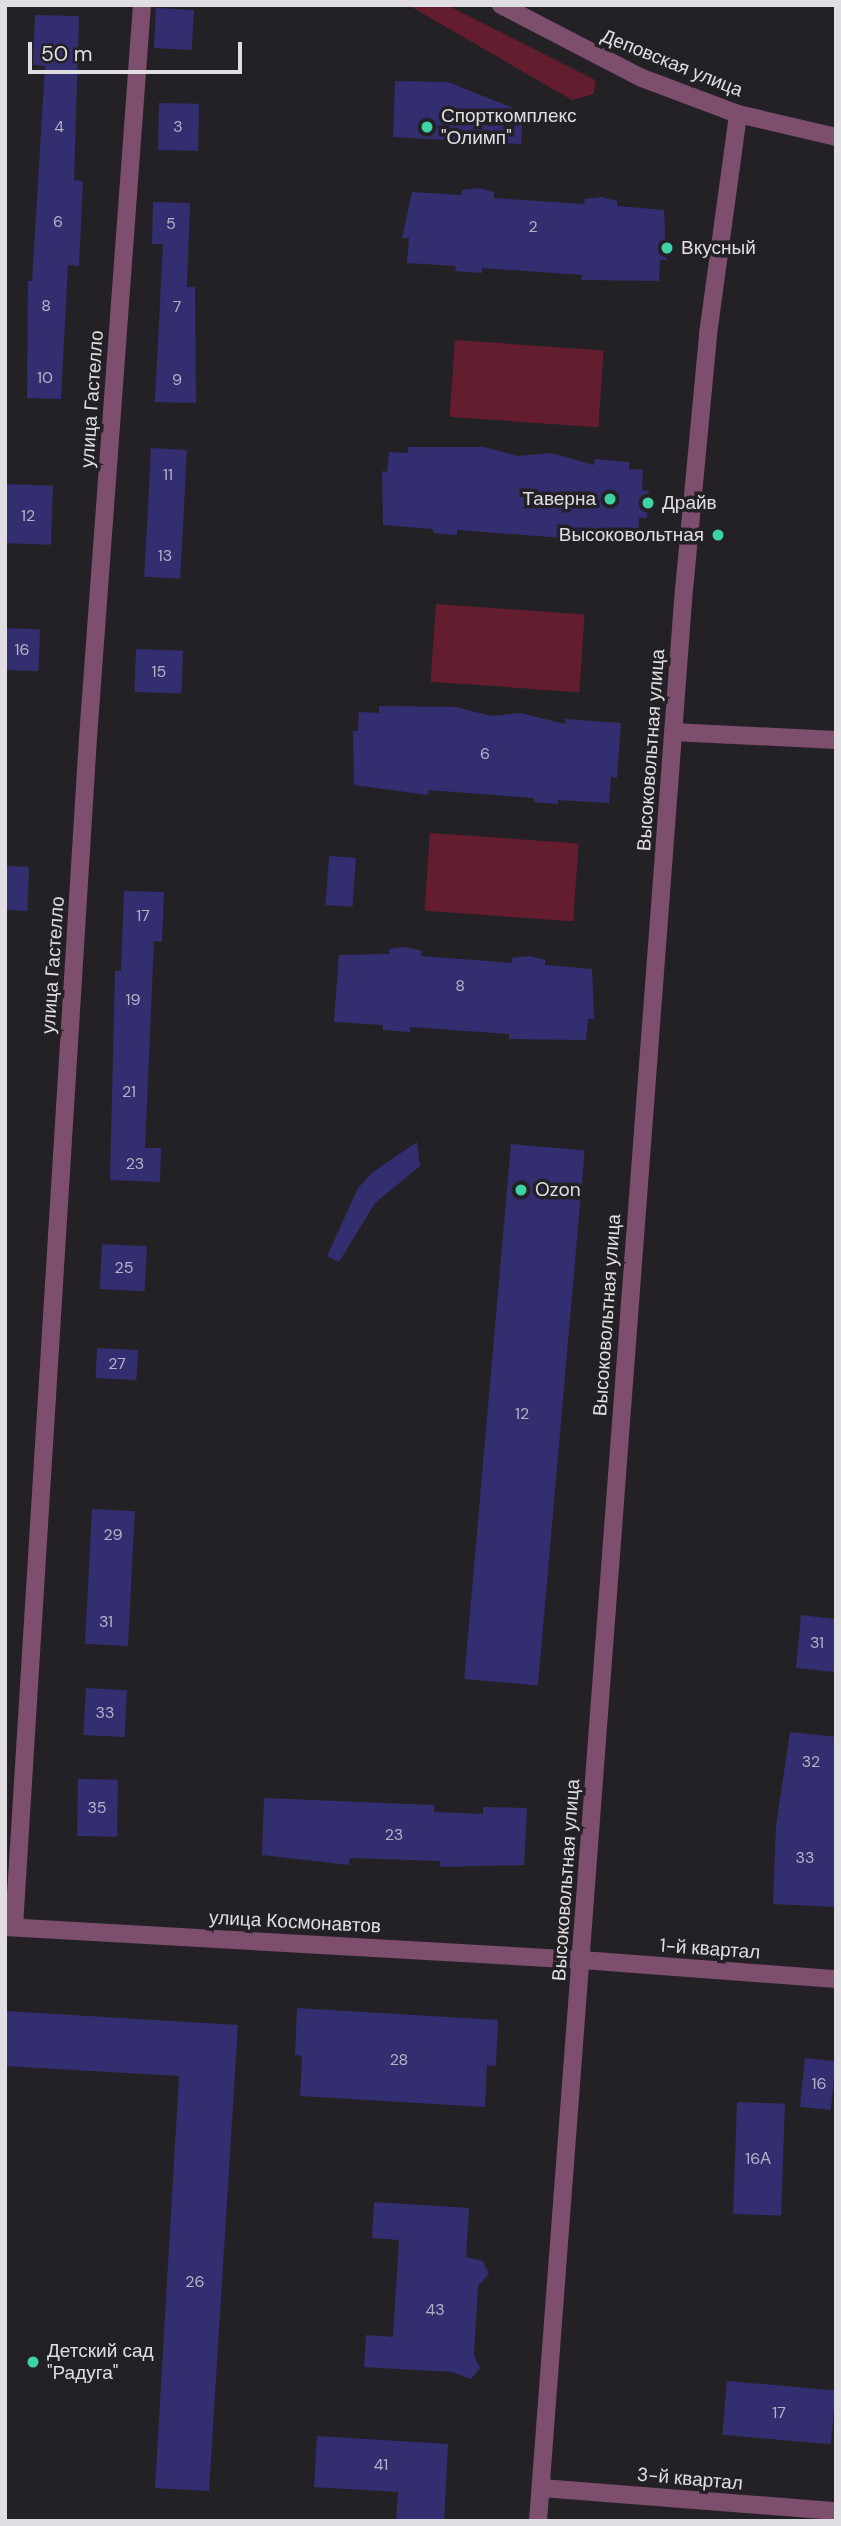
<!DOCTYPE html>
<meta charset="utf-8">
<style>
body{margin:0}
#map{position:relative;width:841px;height:2526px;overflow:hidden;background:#242126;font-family:"DM Sans",sans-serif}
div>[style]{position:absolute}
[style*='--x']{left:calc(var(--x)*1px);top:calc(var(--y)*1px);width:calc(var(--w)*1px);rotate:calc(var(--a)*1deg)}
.green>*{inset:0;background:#631d2e;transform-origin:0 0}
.building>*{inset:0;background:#332e70;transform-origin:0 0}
.minor>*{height:18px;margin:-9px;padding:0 9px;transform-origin:9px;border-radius:9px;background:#7d4e6d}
.tertiary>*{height:18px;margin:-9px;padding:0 9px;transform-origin:9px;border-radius:9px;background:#7d4e6d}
.dots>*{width:19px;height:19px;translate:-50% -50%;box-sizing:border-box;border:4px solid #242126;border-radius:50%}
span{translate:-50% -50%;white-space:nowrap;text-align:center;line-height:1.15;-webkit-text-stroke:7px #242126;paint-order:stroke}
.number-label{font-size:16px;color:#b5b2c6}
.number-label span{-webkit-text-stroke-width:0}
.street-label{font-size:19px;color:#e0dee2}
.poi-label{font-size:19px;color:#e0dee2}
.left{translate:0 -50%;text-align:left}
.right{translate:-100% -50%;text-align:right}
.frame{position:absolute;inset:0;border:7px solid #e0dee2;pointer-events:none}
.scale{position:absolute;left:28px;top:42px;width:214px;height:32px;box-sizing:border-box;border:4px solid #e0dee2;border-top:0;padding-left:9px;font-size:21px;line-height:24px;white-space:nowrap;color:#e0dee2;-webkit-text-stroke:5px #242126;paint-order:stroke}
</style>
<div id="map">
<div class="green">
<div style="clip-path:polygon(408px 5px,447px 5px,595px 80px,594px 94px,572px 100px)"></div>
<div style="left:455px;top:340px;width:149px;height:77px;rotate:4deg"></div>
<div style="left:436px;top:604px;width:149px;height:78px;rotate:4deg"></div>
<div style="left:430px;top:833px;width:149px;height:78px;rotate:4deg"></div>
</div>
<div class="building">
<div style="left:156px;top:8px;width:38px;height:40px;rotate:3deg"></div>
<div style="clip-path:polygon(35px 15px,79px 16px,74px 180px,83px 181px,79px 266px,68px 265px,61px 399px,27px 398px,28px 281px,32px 281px,45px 66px,33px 65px)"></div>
<div style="clip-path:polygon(395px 81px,448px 82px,523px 112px,521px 144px,393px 137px)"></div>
<div style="left:159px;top:103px;width:40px;height:47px;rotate:1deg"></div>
<div style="clip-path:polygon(478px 188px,494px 192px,494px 198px,584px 204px,585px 199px,602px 197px,617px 201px,617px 206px,664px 210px,666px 260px,660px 260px,659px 281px,581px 280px,582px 275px,482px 268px,482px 273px,455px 271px,456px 266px,407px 263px,409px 238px,402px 238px,412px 192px,461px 195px,462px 190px)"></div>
<div style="clip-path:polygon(153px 202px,190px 203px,187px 287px,195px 287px,196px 403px,155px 402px,163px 244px,152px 244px)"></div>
<div style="clip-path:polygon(408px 447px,484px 447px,518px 456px,551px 453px,594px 465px,595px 459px,629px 462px,629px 469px,643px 470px,642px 490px,649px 491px,647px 518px,639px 518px,638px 543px,587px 540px,587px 544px,563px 542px,563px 538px,457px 530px,457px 535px,433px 533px,433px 529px,383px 525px,382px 471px,387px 472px,389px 452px,408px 453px)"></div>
<div style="left:151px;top:448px;width:36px;height:129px;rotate:3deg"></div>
<div style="left:5px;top:484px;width:48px;height:59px;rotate:2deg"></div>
<div style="left:5px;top:628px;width:35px;height:42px;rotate:2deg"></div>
<div style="left:136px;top:649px;width:47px;height:43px;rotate:2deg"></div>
<div style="clip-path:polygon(379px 706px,455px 707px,492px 716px,521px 713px,565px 724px,565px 719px,621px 723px,617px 778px,611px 777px,609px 803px,558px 800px,558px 804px,534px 802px,534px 798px,429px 790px,428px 795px,354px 785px,353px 731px,358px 731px,359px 712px,379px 713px)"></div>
<div style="left:329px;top:856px;width:27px;height:49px;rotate:4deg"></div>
<div style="left:5px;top:866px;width:24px;height:44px;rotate:2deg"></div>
<div style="clip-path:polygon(124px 891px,164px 892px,162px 942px,154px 941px,145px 1148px,161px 1148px,160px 1182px,110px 1180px,115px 971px,121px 971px)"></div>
<div style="clip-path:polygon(406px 947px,422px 951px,421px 956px,512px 963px,512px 958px,529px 956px,545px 960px,545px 965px,592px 969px,594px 1019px,588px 1019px,586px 1040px,509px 1039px,509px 1034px,410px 1027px,410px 1032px,383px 1030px,383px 1025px,334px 1022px,339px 955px,389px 954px,389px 949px)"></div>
<div style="clip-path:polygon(417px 1142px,420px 1166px,375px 1203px,339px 1262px,327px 1256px,358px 1188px,373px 1172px)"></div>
<div style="left:511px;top:1144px;width:74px;height:537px;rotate:5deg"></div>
<div style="left:102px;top:1244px;width:45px;height:45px;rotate:3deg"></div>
<div style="left:97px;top:1348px;width:41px;height:30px;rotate:3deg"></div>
<div style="left:92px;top:1509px;width:43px;height:135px;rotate:3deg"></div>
<div style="clip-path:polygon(801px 1615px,836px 1619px,836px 1672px,796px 1668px)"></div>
<div style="left:86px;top:1688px;width:41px;height:47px;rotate:3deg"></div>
<div style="clip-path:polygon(790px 1732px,836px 1737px,835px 1907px,773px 1904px,776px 1826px)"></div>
<div style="left:78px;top:1779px;width:40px;height:57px;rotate:1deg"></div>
<div style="clip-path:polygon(264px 1798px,434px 1805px,434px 1812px,483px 1814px,483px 1807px,527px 1808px,524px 1865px,440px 1867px,440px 1861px,350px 1858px,349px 1865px,262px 1855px)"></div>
<div style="clip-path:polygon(297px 2008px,498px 2020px,496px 2066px,487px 2065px,485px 2107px,300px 2096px,302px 2056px,295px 2055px)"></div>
<div style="clip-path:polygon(5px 2011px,238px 2025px,209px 2491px,155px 2488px,179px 2076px,5px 2066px)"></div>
<div style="left:805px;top:2058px;width:31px;height:49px;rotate:6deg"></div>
<div style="left:737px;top:2102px;width:48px;height:112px;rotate:2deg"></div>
<div style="clip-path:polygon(374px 2202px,469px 2208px,466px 2257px,483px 2261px,489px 2274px,478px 2286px,474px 2355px,480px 2368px,471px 2379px,452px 2372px,364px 2367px,366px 2335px,393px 2337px,399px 2240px,372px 2238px)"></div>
<div style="left:727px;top:2381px;width:109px;height:54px;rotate:5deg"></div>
<div style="clip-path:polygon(317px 2436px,448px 2444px,444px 2521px,396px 2521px,398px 2492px,314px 2487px)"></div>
</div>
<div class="minor">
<div style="--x:673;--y:732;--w:163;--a:2.8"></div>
<div style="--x:14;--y:1927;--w:1191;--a:-86.44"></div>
<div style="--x:88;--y:738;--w:735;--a:-85.79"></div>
<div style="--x:582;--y:1960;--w:255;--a:4.3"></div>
<div style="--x:542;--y:2488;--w:295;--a:4.5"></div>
</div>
<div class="tertiary">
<div style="--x:501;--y:5;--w:159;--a:27.4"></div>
<div style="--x:642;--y:78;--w:103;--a:20.6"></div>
<div style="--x:738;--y:114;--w:101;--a:13.2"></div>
<div style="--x:5;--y:1927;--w:578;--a:3.27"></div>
<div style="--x:538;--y:2521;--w:1937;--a:-85.68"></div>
<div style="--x:684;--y:590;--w:257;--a:-84.6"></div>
<div style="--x:708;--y:334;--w:222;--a:-82.2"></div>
</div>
<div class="dots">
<div style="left:427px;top:127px;background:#3dd4a3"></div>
<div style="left:667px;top:248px;background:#3dd4a3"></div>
<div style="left:610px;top:499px;background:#3dd4a3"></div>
<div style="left:648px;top:503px;background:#3dd4a3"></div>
<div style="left:718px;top:535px;background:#3dd4a3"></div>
<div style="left:521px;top:1190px;background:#3dd4a3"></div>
<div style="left:33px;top:2362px;background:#3dd4a3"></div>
</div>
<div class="number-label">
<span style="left:59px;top:127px">4</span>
<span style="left:178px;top:127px">3</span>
<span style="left:58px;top:222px">6</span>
<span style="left:171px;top:224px">5</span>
<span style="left:533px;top:227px">2</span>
<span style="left:46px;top:306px">8</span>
<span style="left:177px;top:307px">7</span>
<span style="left:45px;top:378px">10</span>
<span style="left:177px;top:380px">9</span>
<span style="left:168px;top:475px">11</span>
<span style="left:28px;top:516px">12</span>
<span style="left:165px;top:556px">13</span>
<span style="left:22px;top:650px">16</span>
<span style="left:159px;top:672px">15</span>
<span style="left:485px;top:754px">6</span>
<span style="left:143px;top:916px">17</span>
<span style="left:460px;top:986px">8</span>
<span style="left:133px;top:1000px">19</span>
<span style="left:129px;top:1092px">21</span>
<span style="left:135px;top:1164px">23</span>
<span style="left:124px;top:1268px">25</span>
<span style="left:117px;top:1364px">27</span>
<span style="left:522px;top:1414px">12</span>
<span style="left:113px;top:1535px">29</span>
<span style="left:106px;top:1622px">31</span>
<span style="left:817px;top:1643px">31</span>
<span style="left:105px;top:1713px">33</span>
<span style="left:811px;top:1762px">32</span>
<span style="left:97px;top:1808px">35</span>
<span style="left:394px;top:1835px">23</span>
<span style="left:805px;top:1858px">33</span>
<span style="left:399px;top:2060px">28</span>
<span style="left:819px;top:2084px">16</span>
<span style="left:758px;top:2159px">16А</span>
<span style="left:195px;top:2282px">26</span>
<span style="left:435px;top:2310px">43</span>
<span style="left:779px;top:2413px">17</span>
<span style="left:381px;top:2465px">41</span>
</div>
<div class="street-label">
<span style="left:672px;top:63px;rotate:22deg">Деповская улица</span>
<span style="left:92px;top:399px;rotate:-86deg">улица Гастелло</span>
<span style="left:651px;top:750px;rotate:-86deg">Высоковольтная улица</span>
<span style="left:53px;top:965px;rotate:-86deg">улица Гастелло</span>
<span style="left:607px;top:1315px;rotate:-86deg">Высоковольтная улица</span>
<span style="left:566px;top:1880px;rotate:-86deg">Высоковольтная улица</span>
<span style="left:295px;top:1922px;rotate:3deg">улица Космонавтов</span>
<span style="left:710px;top:1949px;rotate:4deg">1-й квартал</span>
<span style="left:690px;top:2479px;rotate:5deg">3-й квартал</span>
</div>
<div class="poi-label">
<span class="left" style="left:441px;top:127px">Спорткомплекс<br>"Олимп"</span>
<span class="left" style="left:681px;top:248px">Вкусный</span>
<span class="right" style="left:596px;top:499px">Таверна</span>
<span class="left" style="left:662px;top:503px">Драйв</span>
<span class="right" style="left:704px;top:535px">Высоковольтная</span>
<span class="left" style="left:535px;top:1190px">Ozon</span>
<span class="left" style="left:47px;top:2362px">Детский сад<br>"Радуга"</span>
</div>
<div class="frame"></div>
<div class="scale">50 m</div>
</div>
